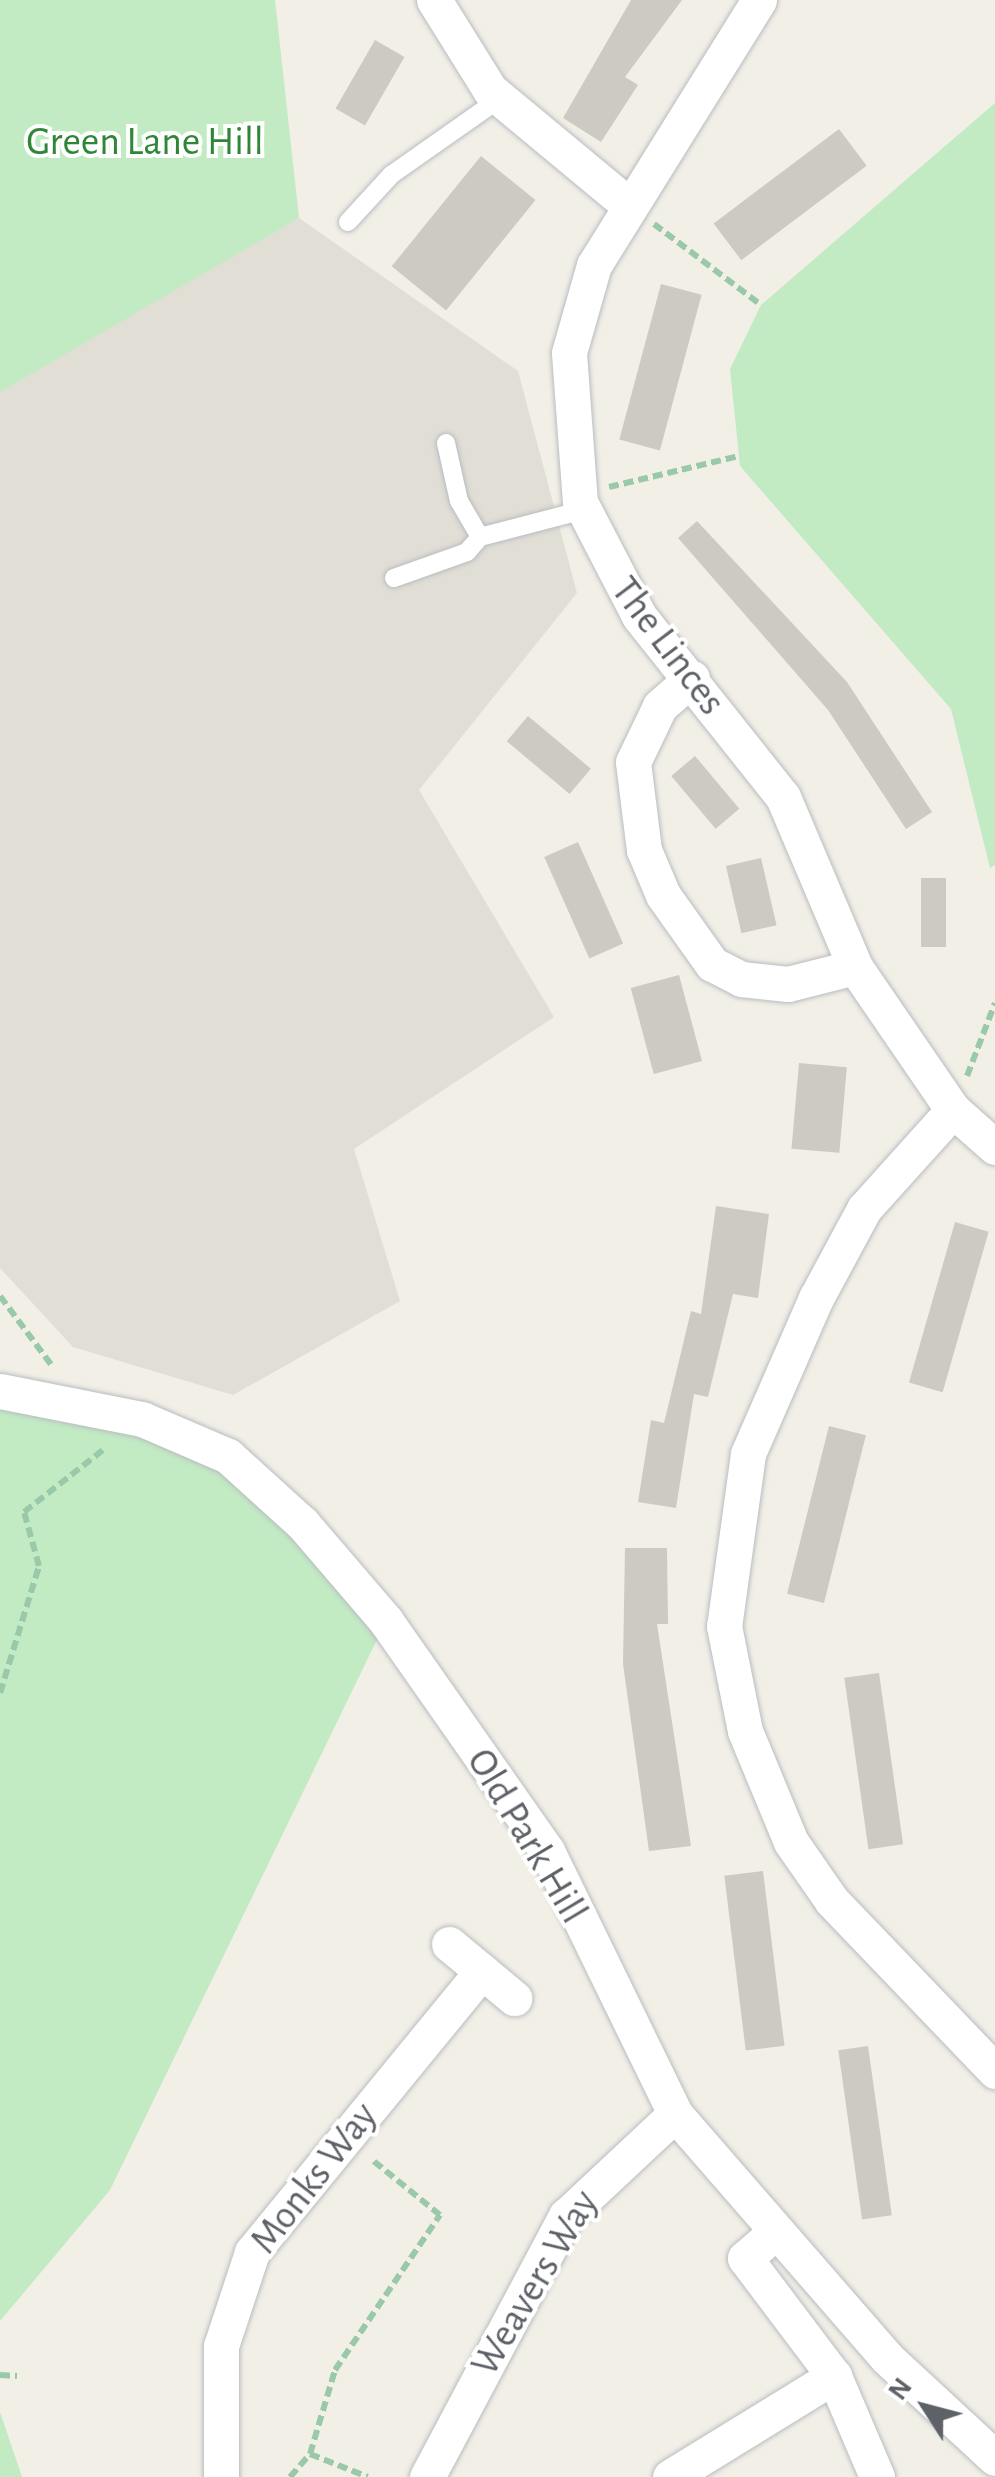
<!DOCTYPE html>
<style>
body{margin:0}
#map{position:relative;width:995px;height:2477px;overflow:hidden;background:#f1efe6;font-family:"Alegreya Sans",sans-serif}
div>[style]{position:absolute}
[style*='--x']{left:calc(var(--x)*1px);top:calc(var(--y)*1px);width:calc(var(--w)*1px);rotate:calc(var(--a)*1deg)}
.education>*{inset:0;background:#e1ded5}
.green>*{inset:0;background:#c2eac3}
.building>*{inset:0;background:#cccac3;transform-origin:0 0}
.path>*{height:6px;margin-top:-3px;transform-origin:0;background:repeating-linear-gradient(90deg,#99c9a9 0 10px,transparent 0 15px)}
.roads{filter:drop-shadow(0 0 2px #b9bcc1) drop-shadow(0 0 2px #b9bcc1)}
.service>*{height:18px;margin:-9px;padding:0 9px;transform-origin:9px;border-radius:9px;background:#fff}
.minor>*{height:35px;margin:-17.5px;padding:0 17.5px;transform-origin:17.5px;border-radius:17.5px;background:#fff}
span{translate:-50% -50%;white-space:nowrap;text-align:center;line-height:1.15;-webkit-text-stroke:8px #fff;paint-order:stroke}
.park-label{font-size:40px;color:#2f8636}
.street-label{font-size:40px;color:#5e6268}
.north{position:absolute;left:875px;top:2357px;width:100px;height:100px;-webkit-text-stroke:8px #fff;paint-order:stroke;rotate:306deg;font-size:28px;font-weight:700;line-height:40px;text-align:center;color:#5e6268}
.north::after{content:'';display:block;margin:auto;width:35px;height:45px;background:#5e6268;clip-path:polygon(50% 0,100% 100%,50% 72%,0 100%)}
</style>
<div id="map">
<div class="education">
<div style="clip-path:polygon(299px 218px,518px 371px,577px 593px,419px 790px,554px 1017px,354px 1149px,400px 1301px,233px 1395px,73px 1347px,0 1268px,0 388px)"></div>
</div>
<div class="green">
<div style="clip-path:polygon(0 0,275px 0,299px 218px,0 392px)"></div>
<div style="clip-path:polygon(995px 103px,995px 865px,990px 868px,951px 709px,740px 466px,730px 369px,761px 305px)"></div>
<div style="clip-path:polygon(0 1391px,228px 1456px,386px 1621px,110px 2190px,0 2321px)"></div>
<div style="clip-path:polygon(0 2412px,22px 2477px,0 2477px)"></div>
</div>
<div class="building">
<div style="clip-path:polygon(631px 0,682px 0,625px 77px,638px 85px,601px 142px,563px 118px)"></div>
<div style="left:375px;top:40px;width:34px;height:79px;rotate:30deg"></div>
<div style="left:839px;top:129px;width:46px;height:157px;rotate:53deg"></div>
<div style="left:481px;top:156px;width:70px;height:142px;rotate:39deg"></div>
<div style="left:661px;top:284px;width:42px;height:161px;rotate:15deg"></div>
<div style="clip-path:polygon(697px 521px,847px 682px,932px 812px,906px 829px,828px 710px,678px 538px)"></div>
<div style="left:528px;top:716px;width:82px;height:33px;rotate:40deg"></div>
<div style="left:695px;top:756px;width:69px;height:31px;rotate:50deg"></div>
<div style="left:578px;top:842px;width:111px;height:37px;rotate:66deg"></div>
<div style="left:761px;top:858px;width:69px;height:36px;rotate:77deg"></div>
<div style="left:921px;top:878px;width:25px;height:69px"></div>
<div style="left:679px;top:975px;width:89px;height:50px;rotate:75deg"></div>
<div style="left:799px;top:1063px;width:48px;height:86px;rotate:5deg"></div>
<div style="clip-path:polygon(716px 1206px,769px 1214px,758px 1298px,733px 1294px,708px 1397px,694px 1394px,676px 1508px,638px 1502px,651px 1420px,664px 1423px,691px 1311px,701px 1314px)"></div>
<div style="left:955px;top:1222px;width:35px;height:167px;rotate:16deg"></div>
<div style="left:829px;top:1426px;width:38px;height:173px;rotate:14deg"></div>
<div style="clip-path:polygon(625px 1548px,667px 1548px,668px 1624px,657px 1624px,691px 1846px,649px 1851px,623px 1664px)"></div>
<div style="left:879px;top:1673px;width:173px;height:35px;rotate:82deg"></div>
<div style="left:763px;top:1871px;width:176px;height:39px;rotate:83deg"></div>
<div style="left:868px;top:2046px;width:171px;height:30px;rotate:82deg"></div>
</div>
<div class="path">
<div style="--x:654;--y:224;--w:134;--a:37.1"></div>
<div style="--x:609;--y:487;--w:134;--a:-13.4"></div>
<div style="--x:967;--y:1076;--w:78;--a:-69"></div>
<div style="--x:0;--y:1296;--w:89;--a:53.3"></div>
<div style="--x:0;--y:1693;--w:133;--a:-72.9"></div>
<div style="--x:39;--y:1566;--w:56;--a:-105.5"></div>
<div style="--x:24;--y:1512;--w:105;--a:-38.1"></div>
<div style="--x:0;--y:2375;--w:17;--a:3"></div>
<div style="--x:310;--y:2454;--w:62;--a:21.6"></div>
<div style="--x:290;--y:2477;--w:30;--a:-49"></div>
<div style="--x:310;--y:2454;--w:88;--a:-73.4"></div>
<div style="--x:335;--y:2370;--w:187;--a:-55.9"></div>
<div style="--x:440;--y:2215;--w:89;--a:-140.9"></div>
</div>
<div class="roads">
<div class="service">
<div style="--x:348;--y:222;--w:64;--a:-47.5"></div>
<div style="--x:391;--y:175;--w:132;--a:-35.1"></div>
<div style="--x:446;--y:443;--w:59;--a:77.4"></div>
<div style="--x:459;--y:501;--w:42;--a:59.7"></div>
<div style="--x:394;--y:578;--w:77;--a:-19.6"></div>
<div style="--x:467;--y:552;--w:20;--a:-49"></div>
<div style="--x:480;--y:537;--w:107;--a:-14.6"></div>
</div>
<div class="minor">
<div style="--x:434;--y:0;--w:106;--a:58.1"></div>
<div style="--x:490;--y:90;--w:177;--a:39.7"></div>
<div style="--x:759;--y:0;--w:312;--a:121.9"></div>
<div style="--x:594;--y:265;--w:91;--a:105.9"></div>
<div style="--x:569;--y:353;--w:149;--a:85.8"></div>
<div style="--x:580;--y:502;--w:128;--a:62.6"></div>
<div style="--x:639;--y:616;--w:231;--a:51.5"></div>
<div style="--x:783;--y:797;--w:185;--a:67"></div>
<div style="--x:855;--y:967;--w:173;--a:55.6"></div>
<div style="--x:953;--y:1110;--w:56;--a:41.4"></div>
<div style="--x:692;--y:678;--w:43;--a:138.8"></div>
<div style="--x:660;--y:706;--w:62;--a:115.7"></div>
<div style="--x:633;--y:762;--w:89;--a:82.9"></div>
<div style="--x:644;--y:850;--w:49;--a:67.1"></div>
<div style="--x:663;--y:895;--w:85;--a:54.6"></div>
<div style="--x:712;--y:964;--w:33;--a:27"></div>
<div style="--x:741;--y:979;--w:47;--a:6.1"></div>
<div style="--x:788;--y:984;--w:69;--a:-14.2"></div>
<div style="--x:953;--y:1110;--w:133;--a:132"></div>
<div style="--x:864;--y:1209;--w:101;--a:118.3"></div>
<div style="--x:816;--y:1298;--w:170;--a:113.6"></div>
<div style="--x:748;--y:1454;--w:174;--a:97.9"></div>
<div style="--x:724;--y:1626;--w:107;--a:78.7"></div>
<div style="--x:745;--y:1731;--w:120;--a:67.5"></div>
<div style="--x:791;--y:1842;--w:72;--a:55.2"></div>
<div style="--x:832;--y:1901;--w:236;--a:46.2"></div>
<div style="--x:0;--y:1391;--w:145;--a:11.2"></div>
<div style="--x:142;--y:1419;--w:94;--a:23.3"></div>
<div style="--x:228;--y:1456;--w:100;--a:42.2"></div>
<div style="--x:302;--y:1523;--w:129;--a:49.4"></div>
<div style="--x:386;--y:1621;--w:281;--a:55"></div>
<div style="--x:547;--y:1851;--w:292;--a:64"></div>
<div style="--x:675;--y:2114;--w:323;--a:49"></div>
<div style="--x:887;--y:2358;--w:147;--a:42.8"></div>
<div style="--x:449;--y:1944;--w:85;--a:39.7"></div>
<div style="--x:773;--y:2234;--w:37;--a:139"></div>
<div style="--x:745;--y:2258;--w:148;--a:53"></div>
<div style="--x:834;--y:2376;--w:110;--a:66.9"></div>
<div style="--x:221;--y:2477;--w:131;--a:-90"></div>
<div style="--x:221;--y:2346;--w:99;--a:-71.7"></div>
<div style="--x:252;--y:2252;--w:363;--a:-50.7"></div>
<div style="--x:427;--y:2477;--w:296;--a:-62"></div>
<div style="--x:566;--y:2216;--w:149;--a:-43.1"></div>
<div style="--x:670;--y:2477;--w:193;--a:-31.6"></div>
</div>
</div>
<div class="park-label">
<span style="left:145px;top:142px">Green Lane Hill</span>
</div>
<div class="street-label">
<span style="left:668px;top:646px;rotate:53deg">The Linces</span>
<span style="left:527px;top:1836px;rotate:59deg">Old Park Hill</span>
<span style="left:314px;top:2178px;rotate:-52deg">Monks Way</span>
<span style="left:535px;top:2283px;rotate:-59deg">Weavers Way</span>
</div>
<div class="north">N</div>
</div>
